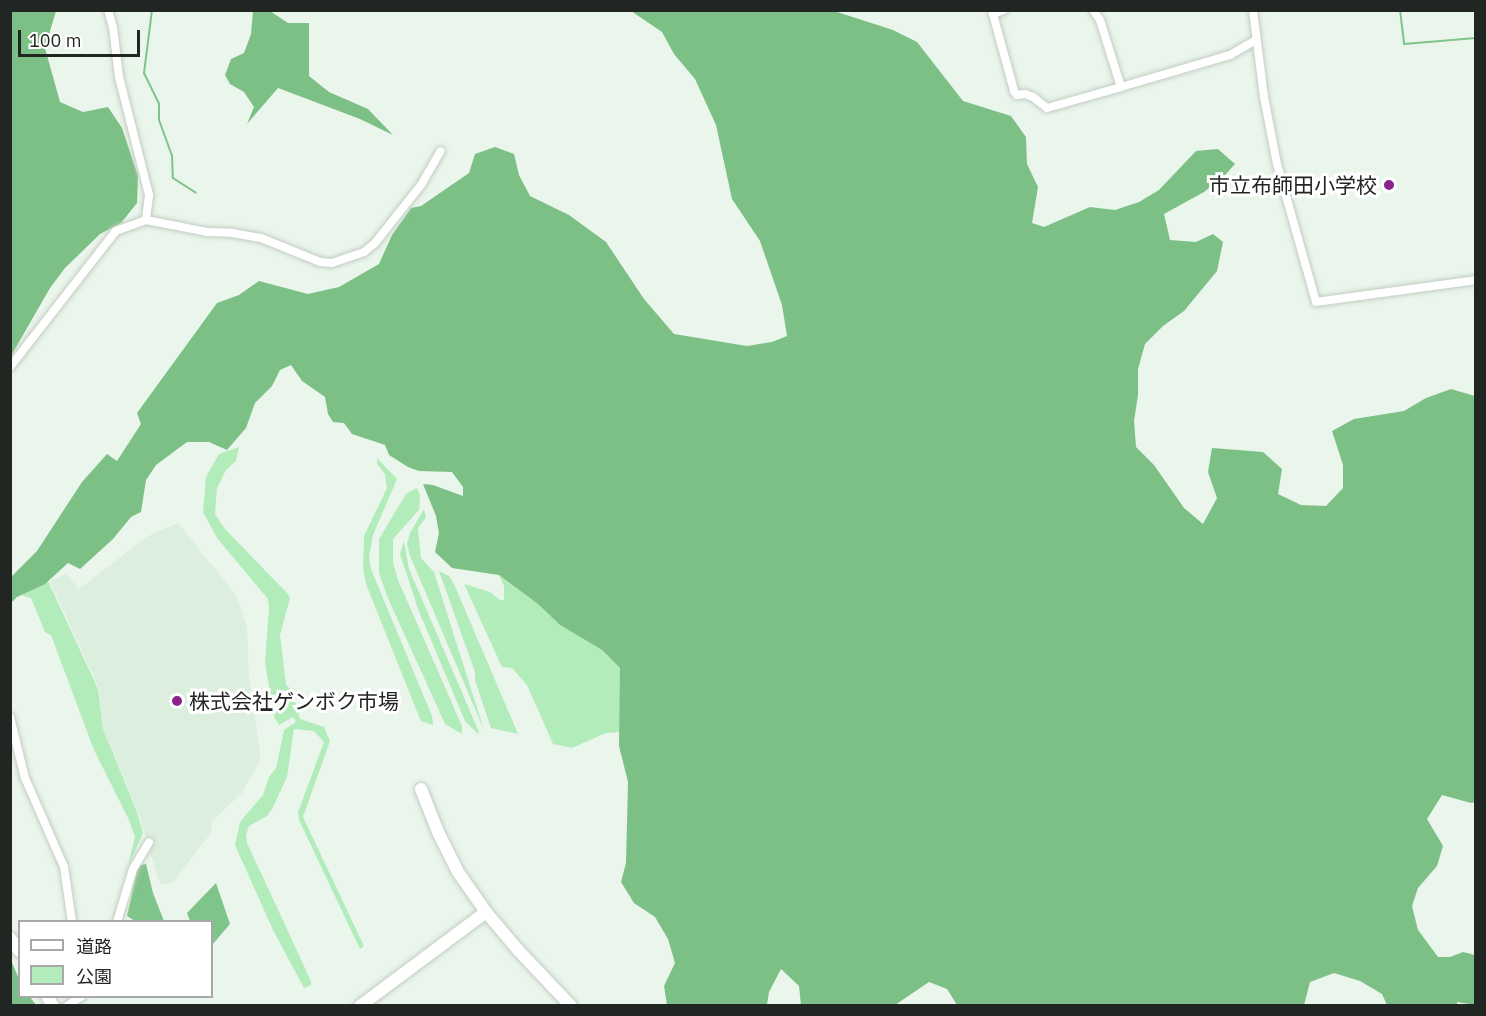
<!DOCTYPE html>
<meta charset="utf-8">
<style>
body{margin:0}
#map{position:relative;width:1486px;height:1016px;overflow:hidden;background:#eaf5eb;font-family:"IBM Plex Sans","Noto Sans JP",sans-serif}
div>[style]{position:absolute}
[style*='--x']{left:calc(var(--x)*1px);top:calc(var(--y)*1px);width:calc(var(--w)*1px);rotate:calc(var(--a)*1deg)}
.built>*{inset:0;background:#dceede}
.green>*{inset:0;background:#b3ecbb}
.forest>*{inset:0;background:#7cc086}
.water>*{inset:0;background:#7fc48a}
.stream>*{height:2px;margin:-1px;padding:0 1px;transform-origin:1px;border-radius:1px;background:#7fc48a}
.roads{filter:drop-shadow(0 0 2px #c2cdc3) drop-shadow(0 0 2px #c2cdc3)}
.street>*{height:8px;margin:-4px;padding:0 4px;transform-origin:4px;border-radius:4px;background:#fff}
.secondary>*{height:12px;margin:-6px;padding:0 6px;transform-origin:6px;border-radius:6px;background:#fff}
.dots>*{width:16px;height:16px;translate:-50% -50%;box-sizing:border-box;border:3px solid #fff;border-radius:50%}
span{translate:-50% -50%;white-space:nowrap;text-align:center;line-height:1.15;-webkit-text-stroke:6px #fff;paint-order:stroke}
.poi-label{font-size:21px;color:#222623}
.right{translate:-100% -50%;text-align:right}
.left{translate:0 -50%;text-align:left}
.frame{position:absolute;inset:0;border:12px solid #222623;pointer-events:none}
.legend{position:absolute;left:18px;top:920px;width:195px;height:78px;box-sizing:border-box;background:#fff;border:2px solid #a7a8a7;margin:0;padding:8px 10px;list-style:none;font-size:18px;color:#222623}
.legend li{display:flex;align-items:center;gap:12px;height:30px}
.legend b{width:30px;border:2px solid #a7a8a7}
.scale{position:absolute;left:18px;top:30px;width:122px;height:27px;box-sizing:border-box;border:3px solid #222623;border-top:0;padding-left:8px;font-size:18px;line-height:21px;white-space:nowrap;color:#222623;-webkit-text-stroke:4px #fff;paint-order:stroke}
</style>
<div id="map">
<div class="built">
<div style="clip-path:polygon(178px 523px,236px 595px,242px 611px,247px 629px,249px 678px,260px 752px,259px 762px,242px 793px,212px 821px,211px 833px,172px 883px,160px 884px,138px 812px,103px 728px,99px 689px,50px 581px,66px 574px,79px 589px,148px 536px)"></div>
</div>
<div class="green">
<div style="clip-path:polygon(239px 447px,236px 461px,226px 470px,217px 488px,215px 514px,225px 529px,288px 594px,290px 598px,280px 635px,286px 685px,292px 690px,300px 719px,324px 727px,330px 741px,303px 817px,364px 946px,360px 949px,299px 820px,298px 812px,324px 742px,314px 731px,294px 729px,287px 777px,272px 809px,267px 816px,249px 826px,246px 835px,247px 843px,311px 981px,311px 985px,304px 988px,273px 930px,235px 845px,240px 822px,263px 795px,269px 777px,276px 768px,284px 730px,296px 722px,293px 717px,279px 725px,274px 717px,265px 662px,269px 608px,268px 599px,217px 538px,203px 512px,206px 477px,219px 454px)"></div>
<div style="clip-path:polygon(377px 458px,397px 479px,373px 535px,369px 557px,371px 569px,432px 716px,433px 725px,421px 721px,418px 714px,366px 584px,363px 569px,364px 536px,387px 488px,385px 474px,377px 464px)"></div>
<div style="clip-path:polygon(417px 488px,420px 495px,419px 510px,393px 539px,393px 562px,398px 580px,462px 726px,462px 734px,445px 724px,387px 596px,379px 573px,379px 539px,406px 494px)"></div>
<div style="clip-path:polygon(424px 509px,426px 517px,418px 528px,421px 558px,434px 572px,484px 730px,410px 556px,407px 544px,410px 533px)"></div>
<div style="clip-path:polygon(404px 541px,409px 569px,479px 732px,478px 734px,465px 721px,418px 609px,400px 554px)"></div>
<div style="clip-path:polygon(439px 571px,449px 576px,454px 584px,518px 734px,491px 728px,475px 680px,475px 672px)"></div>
<div style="clip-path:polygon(499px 575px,538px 604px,560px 625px,602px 650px,620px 668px,622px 732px,606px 733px,572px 748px,553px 744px,527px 685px,512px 668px,502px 667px,464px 584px,490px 592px,500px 600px,504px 600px,504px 586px)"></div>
<div style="clip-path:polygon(48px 581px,98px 689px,103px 729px,137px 812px,143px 833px,128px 866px,135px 837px,129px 820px,94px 750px,51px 635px,45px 632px,31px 598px,21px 595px)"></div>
</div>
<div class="forest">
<div style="clip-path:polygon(11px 10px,56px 11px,45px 48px,60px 102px,83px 112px,108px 107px,122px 128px,138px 176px,137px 203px,121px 223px,100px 234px,65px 268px,50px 288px,11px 356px)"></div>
<div style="clip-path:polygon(831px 10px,893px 30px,917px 42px,963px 101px,1011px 116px,1026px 137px,1027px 164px,1038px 187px,1032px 223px,1044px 227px,1090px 207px,1115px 210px,1139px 202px,1159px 190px,1196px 151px,1218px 149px,1235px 164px,1226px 174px,1204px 192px,1164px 214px,1170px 240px,1196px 242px,1213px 234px,1223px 242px,1217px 271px,1184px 311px,1163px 326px,1145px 344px,1138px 369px,1138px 395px,1134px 421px,1136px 447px,1154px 465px,1184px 508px,1203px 524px,1217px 498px,1208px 472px,1212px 448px,1263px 452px,1282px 469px,1278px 494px,1301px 505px,1326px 506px,1343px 488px,1343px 465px,1332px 431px,1354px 419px,1404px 411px,1426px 398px,1451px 389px,1475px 396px,1475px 802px,1471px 803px,1442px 795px,1427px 819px,1443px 846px,1437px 866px,1418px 888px,1412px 906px,1418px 930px,1438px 957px,1450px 957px,1463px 952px,1475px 955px,1475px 1005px,1457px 1002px,1457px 1006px,1387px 1005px,1382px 994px,1360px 981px,1334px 973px,1310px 982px,1304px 1005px,957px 1005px,947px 989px,929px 982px,895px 1005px,801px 1005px,799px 986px,781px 969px,769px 992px,767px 1005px,667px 1005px,664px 986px,675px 963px,668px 939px,655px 917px,634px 903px,621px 882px,626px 863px,628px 782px,619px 746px,620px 668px,602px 650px,560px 625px,538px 604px,499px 575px,452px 568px,435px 552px,439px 533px,436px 516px,423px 484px,433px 485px,463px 496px,463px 487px,452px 472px,419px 471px,408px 467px,389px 455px,385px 445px,352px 434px,344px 423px,333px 422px,328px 414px,325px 397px,302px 381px,291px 365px,280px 370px,272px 386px,255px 403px,246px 428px,227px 450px,209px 442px,187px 442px,156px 465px,146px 480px,141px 512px,131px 517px,113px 539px,80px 569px,68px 563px,45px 584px,17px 597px,11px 603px,11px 577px,37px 551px,82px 482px,107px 454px,117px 461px,141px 424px,137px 413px,217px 303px,239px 295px,259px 281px,308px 294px,339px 287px,379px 264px,392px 235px,411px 208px,421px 206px,469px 173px,475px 154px,495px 147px,514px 154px,519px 175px,530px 196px,569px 215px,606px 242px,644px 299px,674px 334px,747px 346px,772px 342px,787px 336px,782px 305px,760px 241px,732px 199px,716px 125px,695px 79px,674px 54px,662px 32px,631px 11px)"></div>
<div style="clip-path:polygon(253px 11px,270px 11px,288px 23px,309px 23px,309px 76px,329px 92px,368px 109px,393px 135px,360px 119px,278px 88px,247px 124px,254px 107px,244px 92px,230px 84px,225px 75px,231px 59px,244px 53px,251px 34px)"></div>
<div style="clip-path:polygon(11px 960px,19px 979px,20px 996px,30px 997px,36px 1005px,11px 1005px)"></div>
</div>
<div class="water">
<div style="clip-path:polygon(146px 864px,153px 893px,164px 921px,135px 921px,127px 916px,137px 871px,141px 865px)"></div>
<div style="clip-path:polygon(216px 883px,230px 924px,212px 945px,212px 922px,190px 921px,187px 913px)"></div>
</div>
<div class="stream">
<div style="--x:152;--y:10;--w:64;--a:97.2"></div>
<div style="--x:144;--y:73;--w:34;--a:64"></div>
<div style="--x:159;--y:104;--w:16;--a:90"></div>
<div style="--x:159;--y:120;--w:37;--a:70"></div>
<div style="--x:172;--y:155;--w:23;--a:88"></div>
<div style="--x:173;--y:178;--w:27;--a:33"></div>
<div style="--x:1400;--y:10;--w:34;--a:83"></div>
<div style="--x:1404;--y:44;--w:72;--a:-4.8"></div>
</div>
<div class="roads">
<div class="street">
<div style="--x:108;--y:10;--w:18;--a:74"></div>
<div style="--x:113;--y:27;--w:50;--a:83.2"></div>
<div style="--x:119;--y:77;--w:122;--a:75.7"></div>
<div style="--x:149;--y:195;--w:25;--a:97"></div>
<div style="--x:1004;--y:10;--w:12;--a:160"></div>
<div style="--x:993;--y:14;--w:80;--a:74.7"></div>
<div style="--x:1014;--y:91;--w:5;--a:53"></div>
<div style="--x:1017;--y:95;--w:8;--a:-7"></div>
<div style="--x:1025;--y:94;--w:9;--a:21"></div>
<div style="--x:1033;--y:97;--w:18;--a:38"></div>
<div style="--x:1047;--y:108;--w:77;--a:-15.8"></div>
<div style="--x:1121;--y:87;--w:70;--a:-107.4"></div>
<div style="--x:1100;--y:20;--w:12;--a:-125"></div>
<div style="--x:1253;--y:10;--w:88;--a:82.8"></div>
<div style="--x:1264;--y:97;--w:68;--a:79"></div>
<div style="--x:1277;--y:164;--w:143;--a:74.2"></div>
<div style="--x:1316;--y:302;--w:162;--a:-7.8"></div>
<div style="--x:1121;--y:87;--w:114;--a:-16.4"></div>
<div style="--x:1230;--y:55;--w:30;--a:-30"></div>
<div style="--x:10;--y:367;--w:172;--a:-52.1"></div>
<div style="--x:116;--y:231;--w:32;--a:-20"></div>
<div style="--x:146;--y:220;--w:62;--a:11.1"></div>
<div style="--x:207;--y:232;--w:25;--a:2"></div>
<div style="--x:232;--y:233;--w:29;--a:10"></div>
<div style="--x:261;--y:238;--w:64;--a:22.1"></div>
<div style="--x:320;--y:262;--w:12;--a:5"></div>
<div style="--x:332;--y:263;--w:34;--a:-19"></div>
<div style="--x:364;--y:252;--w:14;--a:-39"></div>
<div style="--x:375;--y:243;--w:74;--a:-51.6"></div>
<div style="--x:421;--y:185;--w:39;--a:-60"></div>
<div style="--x:10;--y:717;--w:63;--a:76.2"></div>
<div style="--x:25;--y:778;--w:97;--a:66.3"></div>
<div style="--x:64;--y:867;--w:56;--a:81.7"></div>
<div style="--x:117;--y:922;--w:55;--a:-73.2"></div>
<div style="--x:133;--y:869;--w:31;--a:-59"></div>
<div style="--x:67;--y:1006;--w:18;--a:-34"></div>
</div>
<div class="secondary">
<div style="--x:421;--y:789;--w:46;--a:68.4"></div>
<div style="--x:438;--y:832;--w:45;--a:63.4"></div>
<div style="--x:458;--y:872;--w:49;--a:55"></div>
<div style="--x:486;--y:912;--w:50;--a:49.9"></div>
<div style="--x:518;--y:950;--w:77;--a:46.6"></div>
<div style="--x:10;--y:938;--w:17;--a:54"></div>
<div style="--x:47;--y:996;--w:12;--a:59"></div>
<div style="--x:360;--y:1006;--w:157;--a:-36.7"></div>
</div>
</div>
<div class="dots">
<div style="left:1389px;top:185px;background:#8a238a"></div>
<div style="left:177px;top:701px;background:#8a238a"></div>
</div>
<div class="poi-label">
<span class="right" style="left:1377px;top:185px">市立布師田小学校</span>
<span class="left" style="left:189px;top:701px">株式会社ゲンボク市場</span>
</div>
<div class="frame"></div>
<ul class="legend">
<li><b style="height:8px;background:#fff"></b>道路</li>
<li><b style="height:16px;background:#b3ecbb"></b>公園</li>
</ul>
<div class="scale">100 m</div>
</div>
